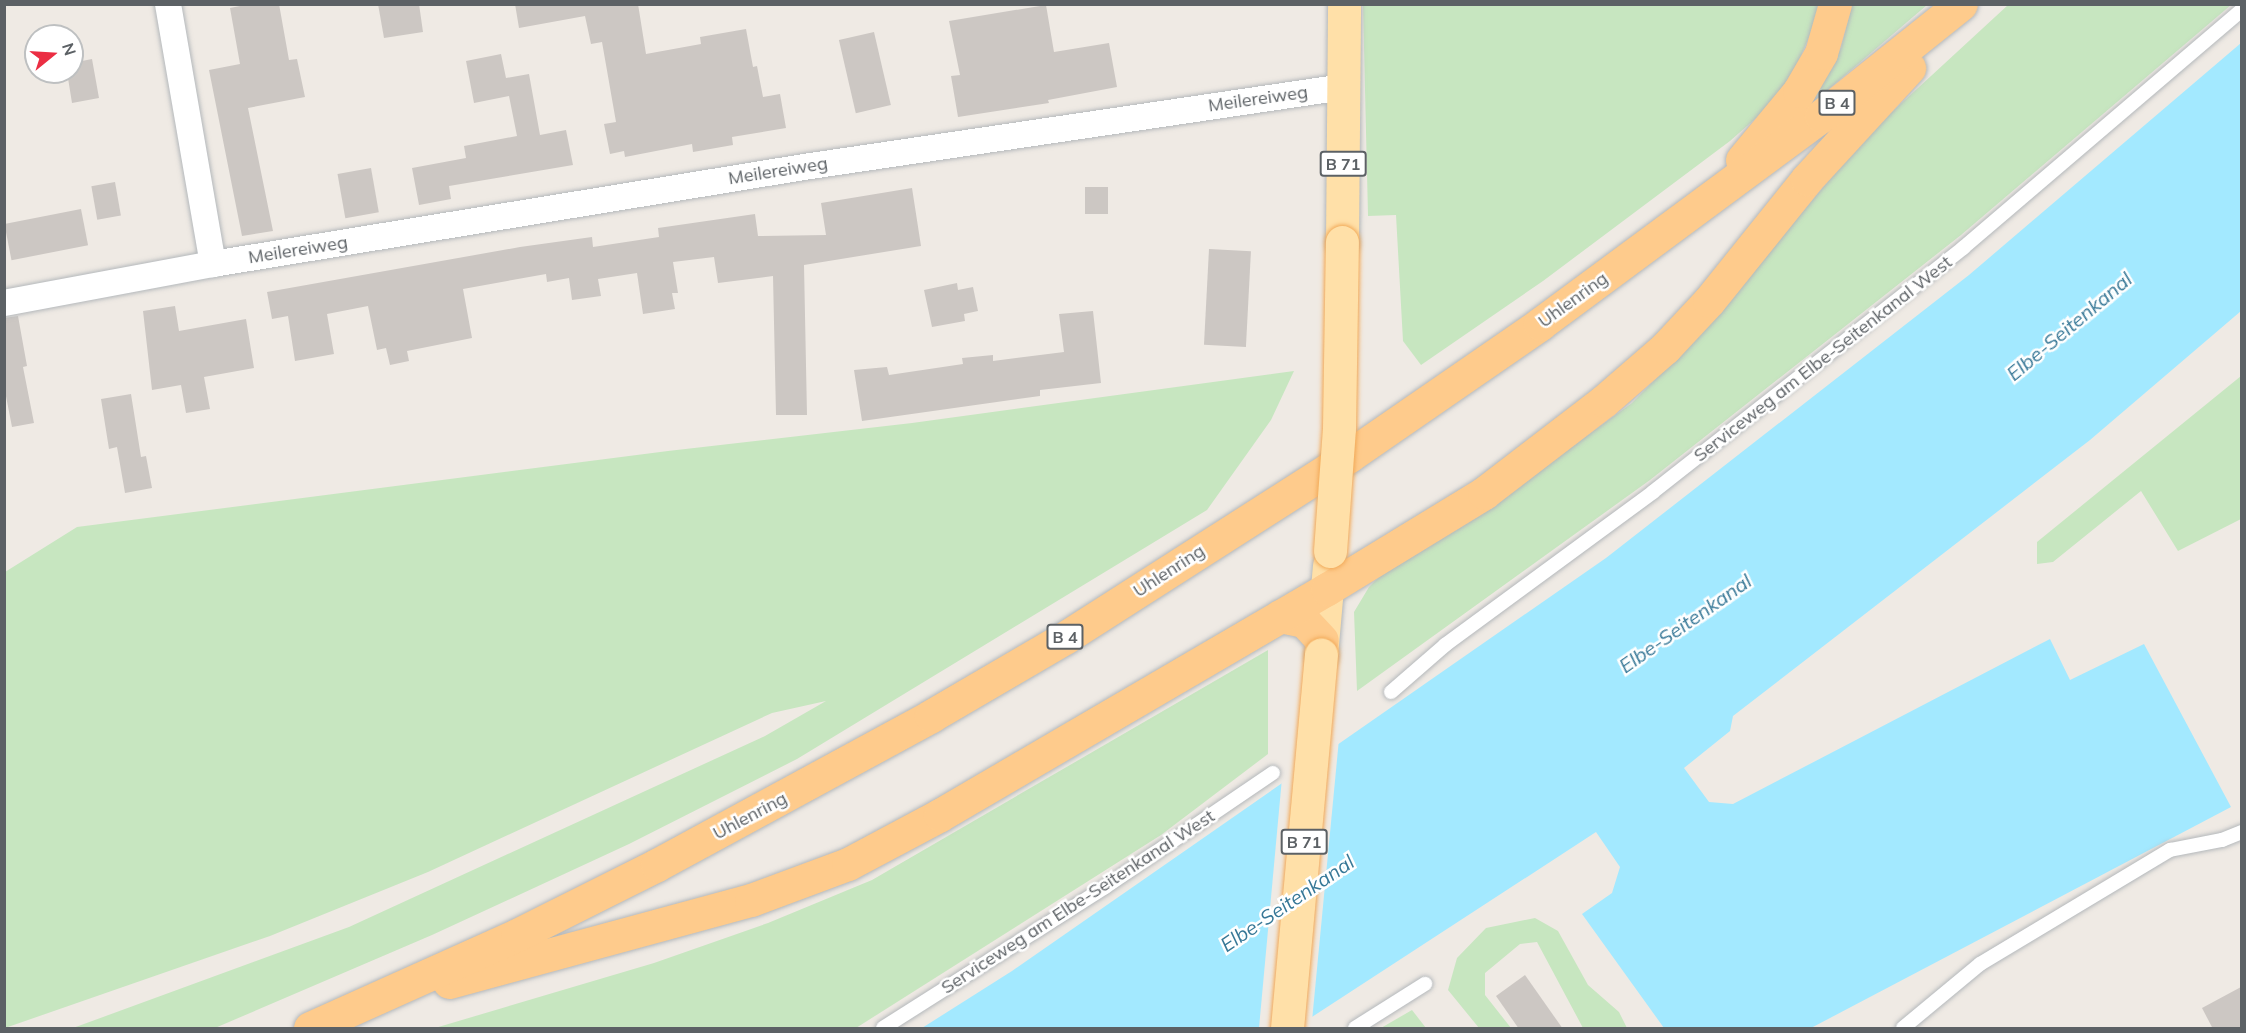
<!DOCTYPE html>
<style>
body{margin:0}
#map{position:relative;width:2246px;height:1033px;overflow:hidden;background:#efeae4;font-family:Mulish,sans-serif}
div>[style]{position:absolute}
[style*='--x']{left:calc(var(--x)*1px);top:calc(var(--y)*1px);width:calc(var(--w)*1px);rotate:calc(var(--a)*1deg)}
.green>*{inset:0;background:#c7e6c0}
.water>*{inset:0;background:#a3e9ff}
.pier>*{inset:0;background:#efeae4}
.building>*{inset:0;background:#ccc7c3;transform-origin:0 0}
.roads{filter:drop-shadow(0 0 2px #b4b8bb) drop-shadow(0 0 2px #b4b8bb)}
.lane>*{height:14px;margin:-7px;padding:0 7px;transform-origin:7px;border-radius:7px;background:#fff}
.street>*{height:26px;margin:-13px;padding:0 13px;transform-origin:13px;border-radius:13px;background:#fff}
.primary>*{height:33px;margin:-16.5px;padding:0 16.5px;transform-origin:16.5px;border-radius:16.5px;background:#ffe0a8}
.highway>*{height:33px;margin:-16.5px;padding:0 16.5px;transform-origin:16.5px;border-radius:16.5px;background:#fecb8c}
.bridges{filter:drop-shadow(0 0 2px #f2aa59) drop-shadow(0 0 2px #f2aa59)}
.primary-bridge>*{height:33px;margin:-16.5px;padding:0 16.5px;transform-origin:16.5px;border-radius:16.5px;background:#ffe0a8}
span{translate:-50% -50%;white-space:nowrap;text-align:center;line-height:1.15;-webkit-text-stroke:5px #fff;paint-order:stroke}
.shield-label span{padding:2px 4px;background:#fff;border:2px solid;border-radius:4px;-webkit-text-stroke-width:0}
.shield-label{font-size:16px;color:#5c6165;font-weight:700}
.street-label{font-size:18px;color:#5c6165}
.water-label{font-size:20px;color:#377897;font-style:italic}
.frame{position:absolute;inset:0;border:6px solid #5c6165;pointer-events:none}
.north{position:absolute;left:24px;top:24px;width:60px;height:60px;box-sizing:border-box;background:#fff;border:2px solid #bec0c1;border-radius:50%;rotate:72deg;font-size:16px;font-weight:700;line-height:24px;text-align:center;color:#5c6165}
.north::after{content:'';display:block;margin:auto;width:21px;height:27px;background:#eb2e43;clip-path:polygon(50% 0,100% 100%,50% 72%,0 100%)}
</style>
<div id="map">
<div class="green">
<div style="clip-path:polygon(1363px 5px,1819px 5px,1812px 30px,1793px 74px,1764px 111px,1730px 141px,1543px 281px,1421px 365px,1403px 341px,1396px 215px,1368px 216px)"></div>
<div style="clip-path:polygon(1852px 5px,1927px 5px,1809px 106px,1841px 48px)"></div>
<div style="clip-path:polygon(2008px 5px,2231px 5px,1961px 235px,1650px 480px,1357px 691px,1354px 612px,1369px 587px,1394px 562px,1496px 502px,1632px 403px,1702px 332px,1867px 135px)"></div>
<div style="clip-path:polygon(1294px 371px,1271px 420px,1207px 510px,797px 759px,629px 844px,432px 935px,215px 1028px,73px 1028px,349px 927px,765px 736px,826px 701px,772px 713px,428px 872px,270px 936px,5px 1028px,5px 572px,77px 527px,668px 451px,912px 423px)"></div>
<div style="clip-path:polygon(2241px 376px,2241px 519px,2178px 551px,2141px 491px,2053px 562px,2037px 564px,2037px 542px)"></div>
<div style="clip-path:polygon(1268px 650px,1268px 754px,1161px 835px,856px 1028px,435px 1028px,654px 963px,768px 923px,872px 880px)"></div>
<div style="clip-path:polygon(1535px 918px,1558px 931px,1588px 985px,1619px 1012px,1627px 1028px,1583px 1028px,1537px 942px,1520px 944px,1485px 973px,1485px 995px,1511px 1028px,1479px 1028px,1448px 990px,1457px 958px,1486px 928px)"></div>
<div style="clip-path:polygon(1412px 1010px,1426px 1028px,1381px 1028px)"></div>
</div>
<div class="water">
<div style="clip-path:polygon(2241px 43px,2241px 311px,2090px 440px,1733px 716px,1730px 731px,1684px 768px,1709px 802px,1733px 804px,2050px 639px,2070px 680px,2144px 644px,2231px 807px,1811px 1028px,1664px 1028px,1582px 914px,1612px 893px,1620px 867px,1596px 832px,1295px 1028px,922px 1028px,1012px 971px,1606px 558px,1969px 275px)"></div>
</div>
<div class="pier">
<div style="clip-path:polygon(1339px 739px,1312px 1021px,1300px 1028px,1259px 1028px,1282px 778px)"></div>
</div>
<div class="building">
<div style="clip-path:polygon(250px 4px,279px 4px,289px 60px,297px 59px,305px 97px,248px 108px,273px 231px,242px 236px,209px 70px,240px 64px,230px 8px)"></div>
<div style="clip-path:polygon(378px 4px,419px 4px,423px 32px,384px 38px)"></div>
<div style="clip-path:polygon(515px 4px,638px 4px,646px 54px,701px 44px,700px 37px,746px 29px,753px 67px,757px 66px,763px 97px,780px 94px,786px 128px,732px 137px,733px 145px,693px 152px,692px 144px,625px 157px,624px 151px,610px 154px,604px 124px,616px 122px,602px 42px,591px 44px,585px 16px,519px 28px)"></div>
<div style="clip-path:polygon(1046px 5px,1054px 52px,1109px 43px,1117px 87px,1048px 100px,1049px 103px,958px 117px,951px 76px,960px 75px,949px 21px)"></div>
<div style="left:874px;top:32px;width:75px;height:36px;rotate:77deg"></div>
<div style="clip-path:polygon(501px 54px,506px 78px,529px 74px,540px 135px,566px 130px,573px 165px,449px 186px,451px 199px,419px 205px,412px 168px,466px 158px,464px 146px,517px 136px,509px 96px,474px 103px,466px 61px)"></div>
<div style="clip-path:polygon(92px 59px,99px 98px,72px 103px,67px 72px,72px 72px,72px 63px)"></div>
<div style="left:371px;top:168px;width:45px;height:34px;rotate:80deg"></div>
<div style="left:115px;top:182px;width:34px;height:24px;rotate:80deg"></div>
<div style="left:1085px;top:187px;width:23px;height:27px"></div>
<div style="clip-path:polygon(912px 188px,921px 246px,804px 265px,807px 415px,776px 415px,773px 276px,718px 283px,714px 257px,673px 262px,678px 293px,672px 293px,675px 309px,643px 314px,637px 273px,598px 279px,601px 296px,572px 300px,569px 278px,547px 282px,546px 274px,463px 289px,472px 338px,407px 351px,409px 361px,390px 365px,386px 348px,377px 350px,368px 306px,327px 314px,334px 354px,295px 361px,288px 316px,272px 319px,267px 292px,520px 247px,592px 237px,593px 247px,659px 237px,658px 228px,755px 214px,758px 236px,826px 235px,821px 203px)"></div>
<div style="left:81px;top:209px;width:37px;height:78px;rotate:79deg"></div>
<div style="left:1209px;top:249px;width:42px;height:96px;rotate:3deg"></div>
<div style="clip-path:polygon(957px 283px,958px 290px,973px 287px,978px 311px,964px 314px,965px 321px,932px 327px,924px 290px)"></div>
<div style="clip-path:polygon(175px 306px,179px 331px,246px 319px,254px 368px,204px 377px,210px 409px,186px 413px,181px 385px,152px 390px,143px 311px)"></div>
<div style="clip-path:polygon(1093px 311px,1101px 383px,1040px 390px,1040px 396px,862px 421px,854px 370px,887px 367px,889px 375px,963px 364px,962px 358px,993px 355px,993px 361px,1064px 352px,1059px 314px)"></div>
<div style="clip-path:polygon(18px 316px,27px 366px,23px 367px,34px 423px,12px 427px,4px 386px,4px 318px)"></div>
<div style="clip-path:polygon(131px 394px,141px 457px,146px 456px,152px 488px,125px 493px,117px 447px,109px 449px,101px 399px)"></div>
<div style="clip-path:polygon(1525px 975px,1563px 1029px,1519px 1029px,1496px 996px)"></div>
<div style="clip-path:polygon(2241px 987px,2241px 1029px,2213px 1029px,2202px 1008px)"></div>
</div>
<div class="roads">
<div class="lane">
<div style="--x:1391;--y:692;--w:72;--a:-41"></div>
<div style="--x:1445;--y:645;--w:258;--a:-36.3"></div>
<div style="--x:1653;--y:492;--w:395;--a:-38.2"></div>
<div style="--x:1963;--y:248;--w:367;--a:-40.5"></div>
<div style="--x:883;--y:1028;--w:263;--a:-32.4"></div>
<div style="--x:1105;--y:887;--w:203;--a:-34.2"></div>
<div style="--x:1355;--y:1028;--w:83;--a:-32.2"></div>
<div style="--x:1903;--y:1028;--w:100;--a:-39.7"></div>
<div style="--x:1980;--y:964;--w:222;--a:-31"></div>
<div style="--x:2170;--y:850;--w:53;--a:-10.9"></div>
<div style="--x:2222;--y:840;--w:22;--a:-22"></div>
</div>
<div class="street">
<div style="--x:168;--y:4;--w:264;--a:80.2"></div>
<div style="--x:4;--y:303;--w:213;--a:-10.6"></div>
<div style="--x:213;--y:264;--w:599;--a:-9.32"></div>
<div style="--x:804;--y:167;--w:546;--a:-8.43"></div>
</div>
<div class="primary">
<div style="--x:1342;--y:242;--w:238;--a:-89.5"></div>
<div style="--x:1321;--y:655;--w:90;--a:-84.9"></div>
</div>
<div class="highway">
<div style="--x:1742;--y:160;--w:89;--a:-50.4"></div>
<div style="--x:1799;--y:91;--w:44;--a:-59.9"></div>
<div style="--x:1821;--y:53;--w:51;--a:-74.1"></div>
<div style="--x:1280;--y:616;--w:25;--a:12"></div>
<div style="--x:1304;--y:621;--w:26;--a:47"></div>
<div style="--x:449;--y:982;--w:313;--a:-15.2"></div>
<div style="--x:751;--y:900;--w:103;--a:-20.4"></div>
<div style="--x:848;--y:864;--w:104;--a:-28"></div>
<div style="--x:940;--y:815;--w:448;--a:-30.3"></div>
<div style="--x:1327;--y:589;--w:184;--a:-31.4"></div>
<div style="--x:1484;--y:493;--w:151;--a:-37.5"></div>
<div style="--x:1604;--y:401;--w:81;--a:-41"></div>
<div style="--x:1665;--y:348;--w:64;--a:-46.9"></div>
<div style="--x:1709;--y:301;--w:156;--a:-51.2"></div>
<div style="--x:1807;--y:179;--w:151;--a:-47.4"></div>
<div style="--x:310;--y:1028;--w:227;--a:-24.2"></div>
<div style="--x:517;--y:935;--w:157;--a:-26.6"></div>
<div style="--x:657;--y:865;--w:312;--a:-28.5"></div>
<div style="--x:931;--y:716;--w:156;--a:-30.3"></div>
<div style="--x:1066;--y:637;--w:336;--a:-32.6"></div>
<div style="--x:1349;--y:456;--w:232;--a:-34.6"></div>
<div style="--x:1540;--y:324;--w:350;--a:-36.5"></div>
<div style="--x:1821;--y:116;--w:179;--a:-38.7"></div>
</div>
</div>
<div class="bridges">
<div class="primary-bridge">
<div style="--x:1330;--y:551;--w:123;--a:-85.8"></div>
<div style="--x:1339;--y:428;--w:186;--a:-89.1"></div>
<div style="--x:1287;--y:1028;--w:375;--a:-84.8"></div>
</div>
</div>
<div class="shield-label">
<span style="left:1837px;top:103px">B 4</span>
<span style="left:1343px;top:164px">B 71</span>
<span style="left:1065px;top:637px">B 4</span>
<span style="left:1304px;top:842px">B 71</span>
</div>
<div class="street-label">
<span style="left:1258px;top:99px;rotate:-8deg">Meilereiweg</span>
<span style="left:778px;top:171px;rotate:-9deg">Meilereiweg</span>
<span style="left:298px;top:250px;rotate:-9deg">Meilereiweg</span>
<span style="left:1573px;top:300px;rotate:-36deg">Uhlenring</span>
<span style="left:1823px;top:359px;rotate:-38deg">Serviceweg am Elbe-Seitenkanal West</span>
<span style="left:1169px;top:571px;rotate:-33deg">Uhlenring</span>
<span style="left:750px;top:816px;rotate:-28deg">Uhlenring</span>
<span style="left:1078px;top:902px;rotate:-33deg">Serviceweg am Elbe-Seitenkanal West</span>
</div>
<div class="water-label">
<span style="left:2069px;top:326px;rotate:-40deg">Elbe-Seitenkanal</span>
<span style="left:1685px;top:623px;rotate:-35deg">Elbe-Seitenkanal</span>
<span style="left:1287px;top:903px;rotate:-34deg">Elbe-Seitenkanal</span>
</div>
<div class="frame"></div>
<div class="north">N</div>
</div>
